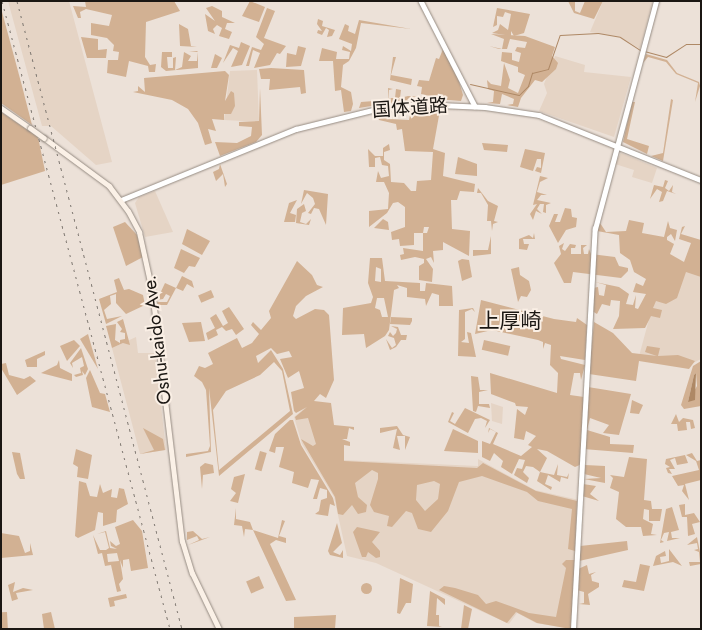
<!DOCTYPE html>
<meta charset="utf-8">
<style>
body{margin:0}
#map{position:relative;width:702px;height:630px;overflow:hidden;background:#ece1d8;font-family:Jost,"Noto Sans JP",sans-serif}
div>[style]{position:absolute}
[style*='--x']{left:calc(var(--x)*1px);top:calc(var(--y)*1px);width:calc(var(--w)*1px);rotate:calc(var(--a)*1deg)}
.built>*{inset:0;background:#e5d4c5}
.green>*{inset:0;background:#d2b193;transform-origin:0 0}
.round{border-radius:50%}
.water>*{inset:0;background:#ae8865}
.stream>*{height:1px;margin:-0.5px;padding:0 0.5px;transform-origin:0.5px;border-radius:0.5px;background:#ae8865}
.roads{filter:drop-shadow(0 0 1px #968c83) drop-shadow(0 0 1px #968c83)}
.tertiary>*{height:4.5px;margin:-2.25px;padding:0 2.25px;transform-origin:2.25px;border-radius:2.25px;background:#fff}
.secondary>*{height:5px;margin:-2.5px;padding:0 2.5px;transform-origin:2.5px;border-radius:2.5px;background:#fbf1e7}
.rail>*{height:1px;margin-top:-0.5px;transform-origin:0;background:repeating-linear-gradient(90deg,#837c75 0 2.5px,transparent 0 7.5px)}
.bridges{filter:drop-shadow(0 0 1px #968c83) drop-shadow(0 0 1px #968c83)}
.secondary-bridge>*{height:5px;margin:-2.5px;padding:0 2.5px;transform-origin:2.5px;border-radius:2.5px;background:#fbf1e7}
span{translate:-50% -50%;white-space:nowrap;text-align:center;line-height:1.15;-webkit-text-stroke:4px #faefe5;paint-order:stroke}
.street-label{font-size:19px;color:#1b1713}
.quarter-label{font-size:21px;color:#1b1713}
.frame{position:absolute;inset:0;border:2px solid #1b1713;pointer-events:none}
</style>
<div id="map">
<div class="built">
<div style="clip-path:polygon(8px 1px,69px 1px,112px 162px,96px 165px,51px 126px,42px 126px)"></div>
<div style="clip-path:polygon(603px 1px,653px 1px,640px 49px,620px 37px,590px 32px)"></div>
<div style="clip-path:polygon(555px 56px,585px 65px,584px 72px,631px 77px,614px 137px,539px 111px,547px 93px,544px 84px)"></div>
<div style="clip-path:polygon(257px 70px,259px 122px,224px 120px,230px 71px)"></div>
<div style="clip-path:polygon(621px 153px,657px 168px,652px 183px,632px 177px,634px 170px,615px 164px)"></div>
<div style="clip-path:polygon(155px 191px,173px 232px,145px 237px,135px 203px,139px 197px)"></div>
<div style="clip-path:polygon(685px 264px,701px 272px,701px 359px,691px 364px,638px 360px,655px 297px)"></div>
<div style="clip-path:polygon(136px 337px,138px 353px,155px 353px,166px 450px,140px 454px,112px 348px)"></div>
<div style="clip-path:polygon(491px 403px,503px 407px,502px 424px,492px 421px)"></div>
<div style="clip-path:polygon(307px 406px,341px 460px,478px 466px,478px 459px,535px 490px,579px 500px,571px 629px,536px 623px,517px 613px,509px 624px,376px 563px,347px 556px,334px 497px,302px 444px,294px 417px)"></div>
</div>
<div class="green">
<div style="clip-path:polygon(85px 1px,174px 1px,180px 11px,146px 22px,145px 57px,150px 65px,156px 64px,155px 72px,149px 72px,148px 66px,129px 61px,126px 77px,107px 73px,108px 60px,118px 60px,119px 52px,113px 51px,114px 45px,107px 38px,91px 35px,91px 23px,109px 26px,112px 15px,86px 9px,80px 12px,81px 18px,78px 18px,73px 6px,86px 7px)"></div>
<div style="clip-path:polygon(250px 1px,265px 7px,259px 22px,242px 16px)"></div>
<div style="clip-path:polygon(568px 1px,575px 1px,575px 11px,580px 13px,585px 1px,603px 1px,594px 19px,574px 13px)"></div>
<div style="clip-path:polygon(212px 6px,222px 11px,222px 17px,235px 23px,227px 23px,225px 29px,232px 32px,229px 39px,219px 36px,222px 28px,217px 25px,213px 29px,215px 34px,208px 31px,205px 14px,215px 21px,206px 8px)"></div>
<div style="clip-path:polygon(1px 8px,22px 86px,32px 125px,1px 103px)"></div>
<div style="clip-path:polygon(267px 8px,275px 11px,264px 38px,286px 46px,280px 54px,277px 53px,270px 65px,254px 68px,260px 53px,253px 50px,249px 66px,246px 66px,252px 47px,261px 50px,264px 44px,256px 37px)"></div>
<div style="clip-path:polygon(497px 8px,530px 14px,524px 33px,514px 36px,511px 31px,511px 36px,492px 33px,498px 30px,500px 24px,508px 30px,511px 14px,505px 12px,503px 17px,497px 16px,497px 25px,493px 27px)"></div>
<div style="clip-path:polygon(318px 19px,323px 21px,322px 26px,335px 30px,332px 36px,327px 37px,329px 30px,326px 28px,322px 35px,317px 33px,318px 30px,322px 31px,317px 24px)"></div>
<div style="clip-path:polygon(359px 20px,411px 29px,361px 23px,356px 48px,349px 61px,343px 65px,341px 87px,351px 92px,353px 104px,351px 111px,344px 112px,341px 90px,335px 91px,333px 61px,319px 61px,322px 48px,337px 52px,336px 59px,349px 59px,350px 52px,342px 50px,343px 46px,351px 51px,352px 44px,339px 39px,345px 24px,349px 26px,348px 31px,355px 34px)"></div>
<div style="clip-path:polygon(179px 24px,188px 29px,191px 46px,197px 47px,180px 46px)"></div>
<div style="clip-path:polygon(491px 34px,525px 36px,555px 47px,552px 56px,558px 63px,556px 69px,542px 82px,535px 80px,521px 98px,518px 107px,507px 105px,513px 104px,514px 99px,502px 94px,500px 104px,487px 103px,493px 102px,494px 91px,488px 89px,487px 80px,491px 84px,501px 86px,504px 63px,510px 80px,508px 88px,518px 93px,525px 75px,518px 72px,518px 67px,501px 61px,502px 52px,512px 53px,512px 60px,519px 62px,521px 53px,515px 51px,517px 47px,525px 48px,527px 42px,510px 39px,507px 49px,499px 49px,489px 46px,502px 49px,504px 39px)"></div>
<div style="clip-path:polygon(81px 37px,98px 39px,98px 50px,107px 49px,106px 58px,87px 58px)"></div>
<div style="clip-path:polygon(241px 42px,250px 46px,242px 65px,231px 67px,238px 51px,233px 48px,223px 63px,230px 45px,239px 48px)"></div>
<div style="clip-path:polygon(298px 46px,306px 48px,301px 66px,286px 67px,287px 53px,296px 55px)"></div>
<div style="clip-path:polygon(443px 49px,458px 78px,463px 95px,461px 101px,425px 98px,426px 95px,421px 94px,422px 87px,417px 86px,419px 80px,429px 81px,436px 58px,439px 59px)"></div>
<div style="clip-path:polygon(162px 52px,172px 52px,172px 57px,167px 57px,168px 68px,173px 68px,173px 58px,176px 57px,175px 70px,182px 67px,184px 52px,191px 56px,188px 61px,197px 61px,198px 52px,189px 52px,197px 51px,198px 52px,198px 68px,166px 71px,161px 67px)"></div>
<div style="clip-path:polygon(215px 54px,222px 58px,217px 68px,211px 68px)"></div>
<div style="clip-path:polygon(646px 54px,667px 60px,677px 73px,699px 82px,700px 86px,695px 102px,698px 83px,676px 74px,666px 62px,648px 57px,643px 63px)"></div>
<div style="clip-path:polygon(393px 57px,396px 57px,391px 75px,412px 79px,411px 85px,390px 80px)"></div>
<div style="clip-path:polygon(271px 68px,304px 70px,306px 93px,301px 94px,300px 87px,269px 90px,270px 79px,261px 79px,259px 69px)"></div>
<div style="clip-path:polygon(225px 71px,229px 75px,225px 101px,231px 91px,234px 93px,235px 106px,231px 114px,224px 114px,224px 120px,212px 119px,216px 131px,208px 129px,212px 143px,205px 145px,198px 123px,188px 109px,172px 100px,133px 92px,138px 91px,138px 86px,145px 92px,144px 78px)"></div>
<div style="clip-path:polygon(260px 88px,262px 135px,256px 142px,220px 156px,215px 142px,237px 143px,251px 136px,252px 127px,239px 126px,239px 122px,259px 121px)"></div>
<div style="clip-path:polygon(388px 88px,393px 89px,389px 90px,389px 98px,395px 98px,396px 89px,401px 90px,400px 98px,408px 96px,422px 97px,421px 100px,389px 103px)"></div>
<div style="clip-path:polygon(671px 99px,673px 100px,663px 161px,651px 156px,663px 153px)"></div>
<div style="clip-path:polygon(374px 101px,377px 105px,359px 108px,361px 102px)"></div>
<div style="clip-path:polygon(632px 102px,635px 102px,627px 139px,649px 146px,647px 154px,623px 142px)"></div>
<div style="clip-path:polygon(411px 110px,440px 110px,433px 149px,445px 153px,443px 176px,475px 184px,474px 192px,460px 191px,457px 200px,451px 200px,452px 229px,470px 231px,469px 256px,443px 242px,443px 250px,433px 251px,434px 263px,431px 257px,426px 259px,433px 269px,432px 282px,419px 280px,419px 266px,424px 263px,424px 259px,415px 257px,401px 260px,400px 255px,404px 254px,403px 248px,423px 251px,423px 233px,427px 233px,429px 227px,424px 227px,423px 233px,414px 233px,414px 245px,400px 246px,399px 239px,392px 240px,391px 232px,405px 227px,405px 207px,398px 202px,393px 203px,387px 213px,369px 227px,369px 211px,388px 209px,389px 193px,384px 182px,376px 182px,378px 171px,381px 178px,389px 176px,388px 166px,382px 165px,380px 157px,375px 158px,375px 167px,369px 167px,368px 149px,375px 156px,383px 156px,383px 148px,389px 144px,390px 150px,384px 152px,384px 160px,390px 164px,391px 182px,404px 183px,411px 191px,416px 191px,417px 181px,431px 180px,433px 152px,405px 151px,402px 129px,397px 130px,396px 124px,379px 120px,377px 113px,388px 112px,389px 119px,409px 120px)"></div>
<div style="clip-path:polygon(1px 112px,38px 137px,45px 171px,1px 185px)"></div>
<div style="clip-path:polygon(482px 143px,508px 145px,507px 152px,484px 150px)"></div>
<div style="clip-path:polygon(525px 149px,545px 153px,541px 173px,535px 171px,537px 167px,541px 168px,541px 159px,537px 159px,533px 171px,520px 167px)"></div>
<div style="clip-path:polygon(458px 157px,477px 164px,477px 176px,455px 174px)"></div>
<div style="clip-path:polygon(220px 164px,227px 184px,225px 187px,223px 174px,216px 181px,213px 172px,219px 169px)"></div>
<div style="clip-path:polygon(540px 176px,548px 178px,540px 182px,537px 192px,547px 195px,541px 195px,537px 200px,551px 203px,546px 205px,546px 213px,543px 212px,544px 204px,540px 204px,537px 209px,542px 214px,536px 211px,533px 220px,530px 214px,537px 204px,533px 205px)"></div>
<div style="clip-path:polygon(665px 180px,668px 181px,665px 188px,669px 191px,673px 185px,672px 192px,676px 194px,667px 191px,663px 201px,659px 202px,662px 192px,657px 189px,650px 199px,654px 185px,663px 187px)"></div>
<div style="clip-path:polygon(478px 188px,488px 201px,498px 206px,494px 221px,498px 222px,493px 224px,492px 231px,491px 221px,487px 221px,488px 205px,481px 193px,477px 193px)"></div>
<div style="clip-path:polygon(304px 190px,328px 194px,326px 225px,319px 209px,314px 208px,311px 214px,308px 213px,315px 204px,313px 198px,307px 193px,301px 204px)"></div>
<div style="clip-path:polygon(297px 200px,290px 213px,296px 215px,295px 222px,284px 222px,289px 203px)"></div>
<div style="clip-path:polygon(304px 204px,306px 211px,302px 213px,300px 222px,306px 224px,311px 219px,309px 225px,296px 223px,297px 209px)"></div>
<div style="clip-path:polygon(565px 208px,571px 209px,572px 217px,577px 218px,576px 227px,566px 230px,558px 243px,549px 226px,554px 214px,558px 214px,555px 222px,560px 222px)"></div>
<div style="clip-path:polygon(383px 219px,388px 222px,389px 230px,374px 228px)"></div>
<div style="clip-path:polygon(598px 220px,606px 232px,626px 231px,629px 220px,644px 223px,642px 233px,664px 237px,668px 221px,670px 228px,677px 230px,675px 241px,671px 234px,667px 237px,667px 240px,674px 244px,670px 254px,684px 262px,691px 243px,679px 239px,682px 227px,685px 226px,681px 234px,701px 240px,701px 277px,686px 272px,677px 298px,666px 304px,656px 301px,653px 308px,662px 310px,660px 318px,651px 316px,645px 328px,613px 329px,619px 316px,620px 301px,611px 300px,610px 306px,602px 304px,597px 314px,592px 311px,593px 288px,598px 287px,599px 295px,604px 296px,606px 285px,595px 282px,619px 287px,629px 294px,626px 304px,633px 305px,636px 295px,635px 308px,638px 309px,646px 294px,633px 292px,636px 283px,643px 286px,646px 279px,634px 272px,630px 260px,620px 253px,619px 235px,597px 231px)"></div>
<div style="clip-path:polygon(125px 222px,137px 235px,143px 257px,126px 266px,113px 227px)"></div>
<div style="clip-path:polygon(187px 229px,210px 241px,202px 255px,182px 244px)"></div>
<div style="clip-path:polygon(534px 233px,535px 239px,523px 239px,524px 244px,529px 244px,527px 250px,519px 249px,519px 239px,529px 235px,533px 238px)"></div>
<div style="clip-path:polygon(491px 236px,491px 254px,473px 256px,473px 250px,488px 250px)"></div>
<div style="clip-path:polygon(564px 243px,562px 249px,565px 251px,570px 244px,576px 245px,575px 248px,571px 248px,571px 254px,581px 254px,581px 245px,587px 245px,583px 248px,584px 254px,588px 254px,589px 249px,591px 254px,615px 257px,619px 266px,628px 268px,628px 271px,621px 278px,573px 272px,571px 283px,564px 283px,554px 263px,561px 254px,559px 246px)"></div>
<div style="clip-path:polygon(181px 249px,200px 258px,195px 267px,189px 266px,184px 273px,174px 268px)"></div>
<div style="clip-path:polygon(evenodd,370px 258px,382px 258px,385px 281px,420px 283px,420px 291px,425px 291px,426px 283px,452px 286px,453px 306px,439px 306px,439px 295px,432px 293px,426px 306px,425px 299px,407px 297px,407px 288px,397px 285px,399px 288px,394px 290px,389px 330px,385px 336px,366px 348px,364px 334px,342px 335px,343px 308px,371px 303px,373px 297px,368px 283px,370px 258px,376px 267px,381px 269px,381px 282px,375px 281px,376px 267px,370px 258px,377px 298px,384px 298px,388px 317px,382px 317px,380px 310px,375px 308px,377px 298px)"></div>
<div style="clip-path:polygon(462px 259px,469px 260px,472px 277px,462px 281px,458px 261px)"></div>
<div style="clip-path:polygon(evenodd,297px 261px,312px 275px,317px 285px,323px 287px,306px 296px,296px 306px,293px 316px,296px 319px,315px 309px,324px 310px,329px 315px,334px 380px,326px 398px,320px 394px,314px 401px,331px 403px,334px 425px,354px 427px,354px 430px,349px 428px,347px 439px,342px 439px,350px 442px,350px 446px,344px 445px,344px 461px,477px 468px,483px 463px,536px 491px,577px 501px,575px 551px,568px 549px,572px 509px,538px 501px,527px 492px,482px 476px,459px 482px,448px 511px,431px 532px,418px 529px,412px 513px,406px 511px,392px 527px,387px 526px,389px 516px,374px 512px,370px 505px,378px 479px,378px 473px,372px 470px,355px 483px,358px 497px,367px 505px,366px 512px,358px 514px,352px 505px,343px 515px,338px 514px,335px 497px,301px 439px,313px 446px,316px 444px,308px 418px,296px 420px,295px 417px,307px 407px,296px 413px,294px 411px,291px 392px,304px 388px,299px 371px,288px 378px,280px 359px,292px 357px,289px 351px,277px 354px,271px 348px,256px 356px,258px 363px,271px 350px,283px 369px,293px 414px,219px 476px,209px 388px,211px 452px,186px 457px,186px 454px,208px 451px,210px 446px,206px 390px,202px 382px,194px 376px,199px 366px,205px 368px,213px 364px,208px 353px,237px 338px,242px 348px,252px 343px,259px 334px,251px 325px,253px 322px,261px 330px,271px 318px,269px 311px,297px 261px,274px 362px,282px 371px,290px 411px,219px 470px,213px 410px,226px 391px,260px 375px,274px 362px,297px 261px,434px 481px,440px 484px,438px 499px,425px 511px,416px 500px,417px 485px,434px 481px)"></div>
<div style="clip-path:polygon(519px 267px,520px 275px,529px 281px,531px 290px,527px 297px,521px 296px,518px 302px,511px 269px)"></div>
<div style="clip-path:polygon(182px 276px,192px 281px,194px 288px,187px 284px,183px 291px,176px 288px,167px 305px,158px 305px,157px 302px,167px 302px,170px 296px,166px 294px,163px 299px,157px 300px,165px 283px,176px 288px)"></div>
<div style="clip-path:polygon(119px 278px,124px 290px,129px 289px,143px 295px,145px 305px,126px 314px,116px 303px,116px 294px,110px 296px,111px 304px,104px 310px,107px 319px,122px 316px,106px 324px,99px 299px,117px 292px,114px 280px)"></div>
<div style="left:211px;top:290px;width:8px;height:14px;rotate:67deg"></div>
<div style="clip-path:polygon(481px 300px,554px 319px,576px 322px,577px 318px,587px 325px,585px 360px,560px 356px,561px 359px,585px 365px,581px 380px,580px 373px,574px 373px,570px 395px,584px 397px,588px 387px,631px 394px,619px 435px,603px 433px,609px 425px,590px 418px,587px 430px,610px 437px,610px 444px,634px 445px,633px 453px,583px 449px,582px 464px,575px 467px,547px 451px,537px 449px,547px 458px,540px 472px,554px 475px,558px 464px,557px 475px,567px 477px,569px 473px,568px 479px,561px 477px,560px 482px,548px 475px,545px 484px,552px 487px,551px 490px,537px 481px,540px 472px,533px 467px,526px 466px,523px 472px,529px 478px,527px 483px,514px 475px,517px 468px,522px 469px,525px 460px,519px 459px,512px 474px,501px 467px,503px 461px,494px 453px,490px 461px,482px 457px,482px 441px,490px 444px,496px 432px,490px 429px,488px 433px,489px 428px,498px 433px,493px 444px,521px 456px,532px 447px,528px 445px,536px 436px,526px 431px,524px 440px,514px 438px,517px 409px,525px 415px,528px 407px,516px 406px,515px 403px,491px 394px,490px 373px,557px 393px,558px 373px,550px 365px,551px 345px,545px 343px,543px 349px,543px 342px,538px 340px,492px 330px,475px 334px)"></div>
<div style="clip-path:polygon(229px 307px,244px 329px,236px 335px,232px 329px,226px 331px,222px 327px,216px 330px,218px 335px,208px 340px,206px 333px,215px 328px,210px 318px,216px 314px,223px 326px,228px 323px,222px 311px)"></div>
<div style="clip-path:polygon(473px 308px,475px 312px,472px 309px,465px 312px,465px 339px,461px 342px,469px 343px,467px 332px,471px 333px,476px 357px,458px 356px,459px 310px)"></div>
<div style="clip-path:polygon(391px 317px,412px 318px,412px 321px,410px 325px,390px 324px)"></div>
<div style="clip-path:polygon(123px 319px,130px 345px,123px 343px,112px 348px,106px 326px,116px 324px,115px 340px,120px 343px,120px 340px,125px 339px,125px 333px,120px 332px,122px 329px,117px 322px)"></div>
<div style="clip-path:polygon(201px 322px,205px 341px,189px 342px,182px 323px)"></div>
<div style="clip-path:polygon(594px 322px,613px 333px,632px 353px,657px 356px,645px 352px,647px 346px,660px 348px,658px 356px,678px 355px,695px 361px,689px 369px,639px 361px,636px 381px,589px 374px)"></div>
<div style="clip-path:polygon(391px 326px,398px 327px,401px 335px,407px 335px,406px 340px,401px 340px,396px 347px,390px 350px,386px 339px,392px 348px,396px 345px,394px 338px,388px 336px,390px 332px,393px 336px,396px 333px,397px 329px)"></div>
<div style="clip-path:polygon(88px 334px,98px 369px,80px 339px)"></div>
<div style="clip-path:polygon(74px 340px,80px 346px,67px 361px,60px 346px)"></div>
<div style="left:484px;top:340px;width:27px;height:10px;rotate:13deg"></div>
<div style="clip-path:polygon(81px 348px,88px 369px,85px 375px,82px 371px,83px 375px,76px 377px,74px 375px,81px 373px,80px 368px,84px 366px,82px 357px,72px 363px,73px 368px,70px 363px)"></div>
<div style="clip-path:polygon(45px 351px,45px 355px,37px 359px,37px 367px,27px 367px,25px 360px)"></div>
<div style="clip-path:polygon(59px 360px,60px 368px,72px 374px,72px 381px,41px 373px,57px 365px)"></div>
<div style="clip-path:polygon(evenodd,701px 361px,701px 406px,684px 409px,681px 405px,693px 366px,701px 361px,696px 373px,697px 386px,688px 402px,694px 375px,696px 373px)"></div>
<div style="clip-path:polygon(6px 363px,9px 375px,24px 379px,30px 376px,36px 381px,17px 395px,1px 368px,1px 364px)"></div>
<div style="clip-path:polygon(90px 370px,100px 393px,105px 394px,110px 412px,92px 407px,86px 378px)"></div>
<div style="clip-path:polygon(471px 376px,478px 377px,480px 390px,488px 390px,479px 392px,479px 404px,489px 404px,490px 408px,478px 406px,476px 412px,473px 411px)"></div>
<div style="clip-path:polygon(632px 400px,643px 405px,639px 414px,630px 413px)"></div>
<div style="clip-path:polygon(465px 408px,490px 420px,485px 428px,487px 421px,481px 418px,475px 419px,468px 433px,448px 422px,452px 412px,454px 413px,450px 421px,455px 424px)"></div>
<div style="clip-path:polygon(676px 414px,679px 422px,683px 418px,693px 420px,695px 428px,691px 429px,690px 422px,686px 422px,687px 430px,678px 431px,677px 424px,671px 424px)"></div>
<div style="clip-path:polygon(290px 420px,293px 420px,301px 445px,333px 498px,335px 506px,330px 504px,328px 516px,315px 514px,319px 511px,321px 500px,327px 498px,327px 490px,320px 488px,317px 499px,313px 499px,319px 480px,311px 479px,308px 488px,292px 483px,294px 472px,279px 467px,284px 447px,276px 447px,275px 453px,269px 451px,275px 434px)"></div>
<div style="clip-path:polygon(397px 426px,403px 435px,410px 437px,405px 450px,405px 436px,397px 436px,400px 450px,393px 448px,397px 429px,380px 433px,380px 428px)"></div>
<div style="clip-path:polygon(143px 428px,163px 439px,165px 450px,140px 454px,154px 450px)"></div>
<div style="clip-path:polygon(453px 429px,478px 441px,478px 453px,444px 451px)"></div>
<div style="clip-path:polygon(76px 449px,92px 455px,88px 479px,77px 477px,78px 467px,73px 464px)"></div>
<div style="left:260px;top:451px;width:7px;height:19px;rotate:16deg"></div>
<div style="clip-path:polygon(12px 452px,20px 453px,25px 479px,20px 479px,17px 474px)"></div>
<div style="clip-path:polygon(692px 453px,697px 461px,701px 460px,701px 480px,685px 484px,689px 500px,682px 491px,684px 485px,678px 486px,672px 476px,699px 470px,696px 461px,686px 455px)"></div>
<div style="clip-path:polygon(685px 455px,688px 463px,677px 465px,675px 458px,670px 460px,675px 469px,669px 469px,672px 474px,668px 473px,666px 468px,670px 467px,665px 464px,666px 459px)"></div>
<div style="clip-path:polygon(629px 457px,647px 459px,644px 500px,651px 501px,652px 509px,662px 509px,660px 521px,649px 521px,649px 510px,644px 509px,643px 519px,653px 524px,651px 534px,657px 535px,643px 536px,641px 527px,626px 527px,616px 519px,619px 492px,610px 488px,613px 478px,610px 475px,624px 477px)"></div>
<div style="clip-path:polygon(205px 463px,213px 465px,214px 473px,203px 475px,202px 489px,200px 467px)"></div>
<div style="clip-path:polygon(585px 465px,605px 466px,605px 483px,584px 479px,601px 478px,584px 474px)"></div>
<div style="clip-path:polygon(245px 474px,238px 503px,230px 501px,236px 493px,231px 489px,234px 477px)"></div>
<div style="clip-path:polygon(79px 481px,86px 483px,90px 496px,97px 497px,100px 484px,103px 493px,112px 489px,111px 497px,117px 498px,119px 488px,124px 489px,128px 504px,117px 510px,116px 522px,103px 526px,103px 513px,98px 512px,95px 530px,78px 538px,75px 536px)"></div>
<div style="clip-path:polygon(583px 484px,596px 486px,590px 494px,599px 501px,582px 496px)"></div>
<div style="clip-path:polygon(685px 504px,685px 515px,694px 513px,700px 522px,692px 524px,695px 534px,688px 536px,687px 517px,682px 517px,679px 505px)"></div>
<div style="clip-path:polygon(672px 507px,679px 530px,671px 532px,672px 538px,680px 538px,667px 541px,669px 532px,664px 533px,661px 540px,664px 542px,660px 543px,666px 509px)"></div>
<div style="clip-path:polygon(236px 508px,236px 519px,250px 522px,253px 530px,278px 538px,282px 520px,285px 521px,279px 536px,286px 538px,286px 543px,276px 540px,270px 544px,296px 600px,286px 601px,253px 530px,245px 529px,244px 537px,242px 526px,234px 525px)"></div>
<div style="clip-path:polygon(evenodd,133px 520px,142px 531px,148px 568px,131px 571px,129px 559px,123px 560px,123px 568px,120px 560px,123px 579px,119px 584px,121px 591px,117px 592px,111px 565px,105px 566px,102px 553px,98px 554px,93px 535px,100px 550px,106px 550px,109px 548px,105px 532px,97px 534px,106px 531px,110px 548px,117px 549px,111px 546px,110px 541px,116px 546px,120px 544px,115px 527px,133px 520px,117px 553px,119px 561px,108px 562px,107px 554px,117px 553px)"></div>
<div style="clip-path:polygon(337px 523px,342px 543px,333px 552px,340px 555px,343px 550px,343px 558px,330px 555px,328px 551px)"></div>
<div style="clip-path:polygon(357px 527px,380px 532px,372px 542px,380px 551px,380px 557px,376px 558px,368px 552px,366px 557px,362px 557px,353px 532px)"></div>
<div style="clip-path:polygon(193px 531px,202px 539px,210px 537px,188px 545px,199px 540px,197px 536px,187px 540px,187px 532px)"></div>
<div style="clip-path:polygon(1px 533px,19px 536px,25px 553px,30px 551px,30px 543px,33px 555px,1px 558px)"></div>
<div style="clip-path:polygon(697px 537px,701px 557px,701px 564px,690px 566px,689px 562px,700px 562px,699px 552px,694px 550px,698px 549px,697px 543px,687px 545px)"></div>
<div style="clip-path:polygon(627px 541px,628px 550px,579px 561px,580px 546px)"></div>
<div style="clip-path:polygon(669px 549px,682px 566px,673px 562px,653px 566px,656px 556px,665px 551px,666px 556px,660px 557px,661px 563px,669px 561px)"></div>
<div style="clip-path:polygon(566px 560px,575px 560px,571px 629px,537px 623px,516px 612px,507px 623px,439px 590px,444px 586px,455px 588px,478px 595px,486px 604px,496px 601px,529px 613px,556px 617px,566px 568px,562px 564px)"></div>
<div style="clip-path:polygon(640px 564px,650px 566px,644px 591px,622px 587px,624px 580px,636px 582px)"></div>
<div style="clip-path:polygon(587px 565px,589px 574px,596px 572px,591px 575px,592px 581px,599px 583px,599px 587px,588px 594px,590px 605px,579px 604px,584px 603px,584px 592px,577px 590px,578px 569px)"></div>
<div style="left:259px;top:576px;width:13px;height:14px;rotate:67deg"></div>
<div style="clip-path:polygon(400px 578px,413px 584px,411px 603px,406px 603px,400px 614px,397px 613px)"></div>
<div style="clip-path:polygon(15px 582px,13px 592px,23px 588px,33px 590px,16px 593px,18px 599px,12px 601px,8px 585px)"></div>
<div class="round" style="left:360.5px;top:582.5px;width:11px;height:11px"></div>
<div style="clip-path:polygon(430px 591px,445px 599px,445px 605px,437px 598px,436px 615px,439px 615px,439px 626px,442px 627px,427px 626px)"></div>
<div style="clip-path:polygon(126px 594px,127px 598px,114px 601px,115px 606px,110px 607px,108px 598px)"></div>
<div style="clip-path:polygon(464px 605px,472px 609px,468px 629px,461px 629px)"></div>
<div style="left:7px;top:612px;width:17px;height:6px;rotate:87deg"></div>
<div style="clip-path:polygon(51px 612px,55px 629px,44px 629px,42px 614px)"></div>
<div style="clip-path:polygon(336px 615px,335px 629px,294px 629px,294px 617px)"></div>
</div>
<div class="water">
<div style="clip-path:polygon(696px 373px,695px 400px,688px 402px,694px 375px)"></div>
</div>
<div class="stream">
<div style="--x:644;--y:51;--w:23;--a:15"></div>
<div style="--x:666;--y:57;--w:24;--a:-33"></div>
<div style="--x:686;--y:44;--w:15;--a:0"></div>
<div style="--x:470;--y:84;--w:50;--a:12.7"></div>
<div style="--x:519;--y:95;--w:13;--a:-45"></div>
<div style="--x:528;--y:86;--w:14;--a:-73"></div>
<div style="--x:532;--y:73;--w:16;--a:-14"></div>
<div style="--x:548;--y:69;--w:36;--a:-71"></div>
<div style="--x:560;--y:35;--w:38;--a:-3"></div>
<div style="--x:598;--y:33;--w:22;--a:10"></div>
<div style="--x:620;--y:37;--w:24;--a:33"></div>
</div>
<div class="roads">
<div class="tertiary">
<div style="--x:421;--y:1;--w:118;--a:62.8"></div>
<div style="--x:121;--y:200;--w:189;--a:-22.1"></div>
<div style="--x:296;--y:129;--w:83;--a:-13.9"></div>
<div style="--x:377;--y:109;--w:39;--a:-7"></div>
<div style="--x:416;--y:104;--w:69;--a:2.5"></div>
<div style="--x:485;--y:107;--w:55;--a:8.4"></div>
<div style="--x:539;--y:115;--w:175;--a:21.9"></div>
<div style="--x:573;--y:629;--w:401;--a:-86.9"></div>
<div style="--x:595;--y:229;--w:236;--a:-75"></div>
</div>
<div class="secondary">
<div style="--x:1;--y:108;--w:35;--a:35"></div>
<div style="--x:44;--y:138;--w:81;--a:36.4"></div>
<div style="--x:109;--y:186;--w:31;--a:53"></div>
<div style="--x:128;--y:211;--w:24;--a:62"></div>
<div style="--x:139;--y:232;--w:60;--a:77.6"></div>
<div style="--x:152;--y:291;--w:252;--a:83.2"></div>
<div style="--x:182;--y:541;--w:34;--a:73"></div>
<div style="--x:192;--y:573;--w:62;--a:64.3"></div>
</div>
</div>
<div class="rail">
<div style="--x:2;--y:1;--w:650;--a:75.02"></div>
<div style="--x:17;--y:1;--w:649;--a:75.28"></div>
</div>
<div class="bridges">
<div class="secondary-bridge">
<div style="--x:30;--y:128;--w:17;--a:36"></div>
</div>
</div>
<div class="street-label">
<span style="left:410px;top:108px;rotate:-4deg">国体道路</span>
<span style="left:157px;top:340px;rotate:-97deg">Oshu-kaido Ave.</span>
</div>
<div class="quarter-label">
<span style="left:510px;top:321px">上厚崎</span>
</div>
<div class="frame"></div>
</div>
